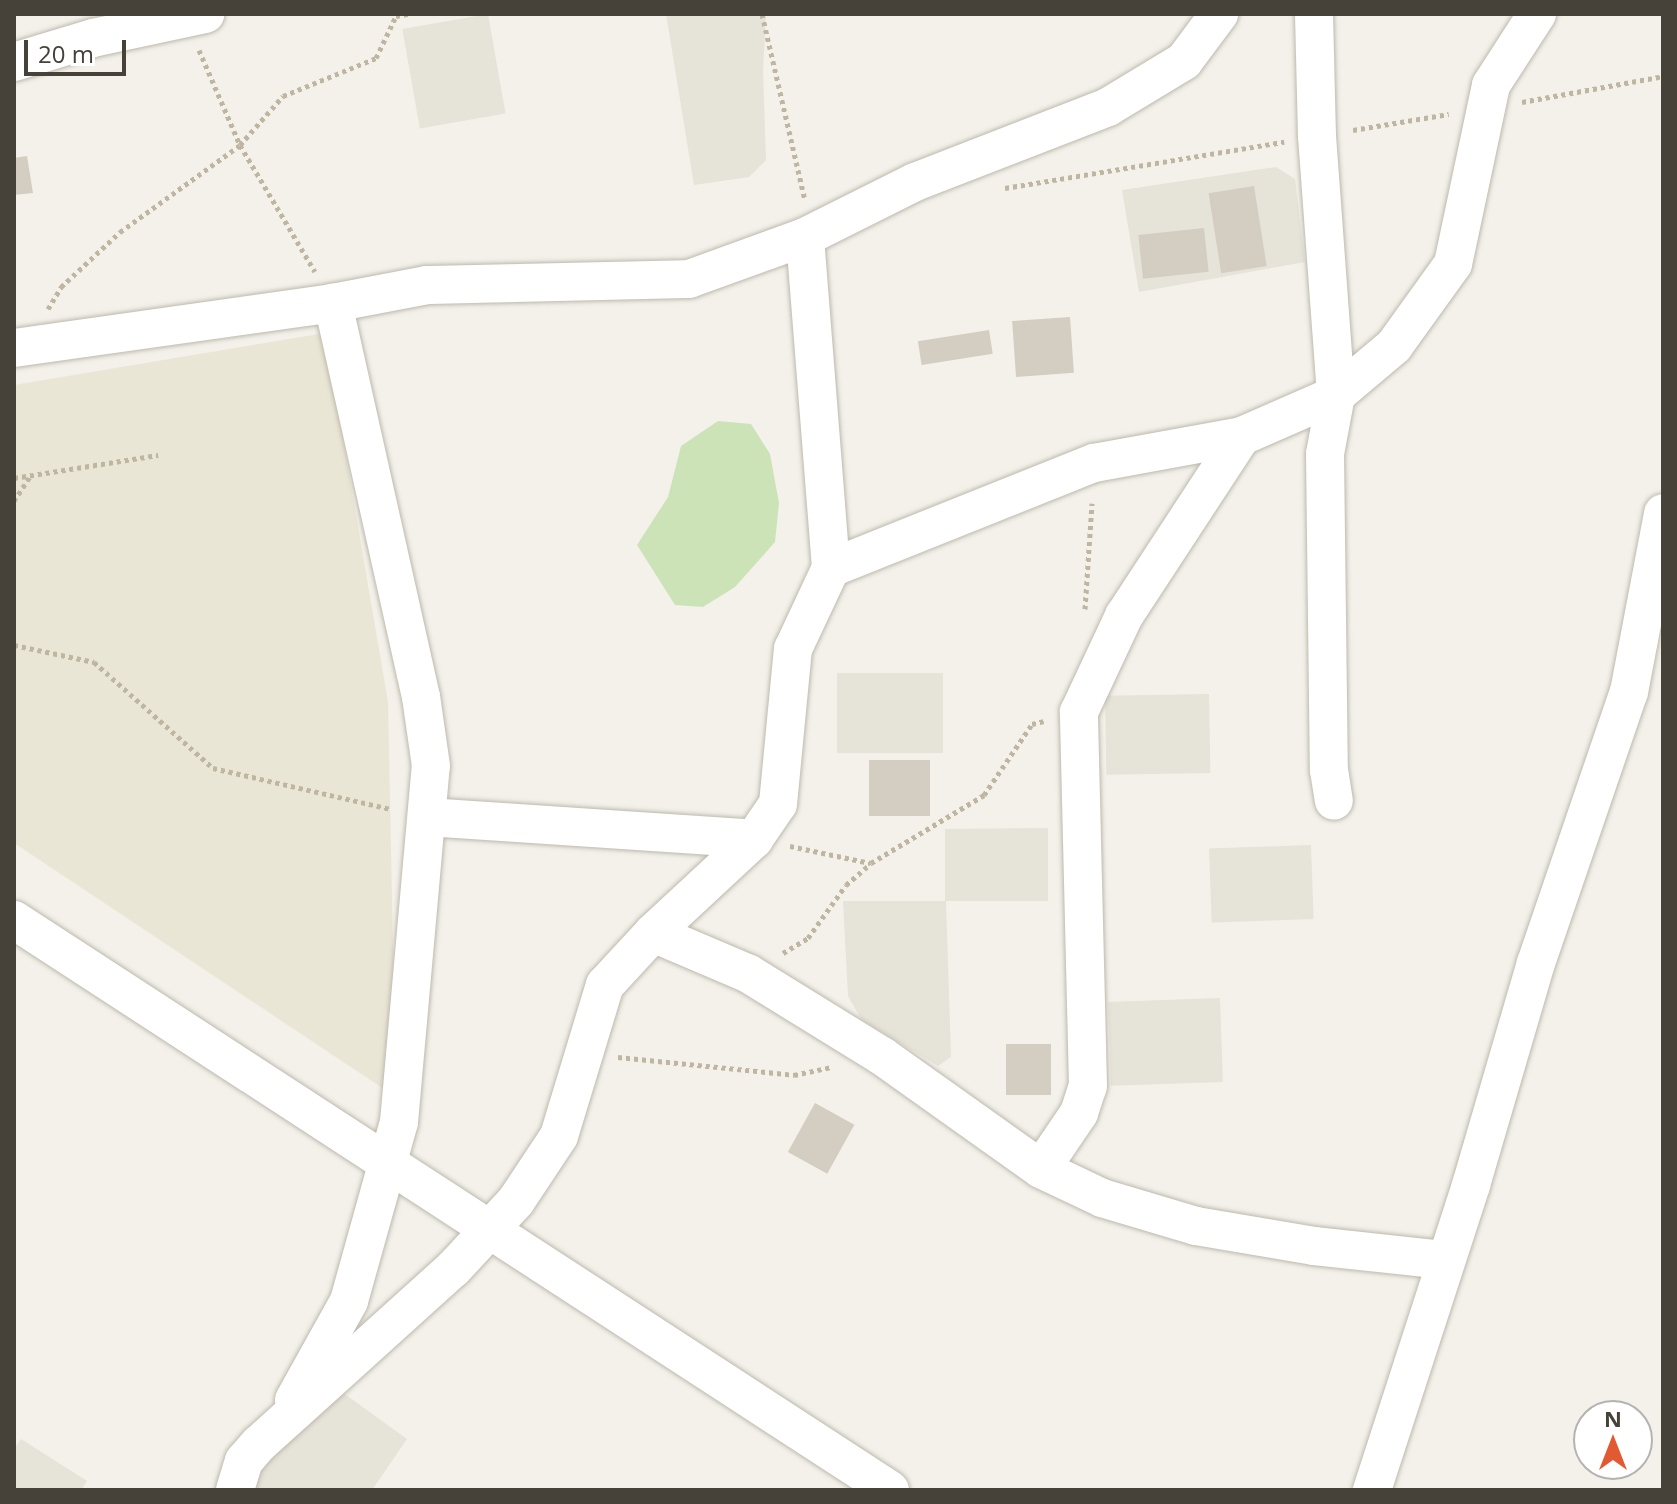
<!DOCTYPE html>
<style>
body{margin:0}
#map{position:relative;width:1677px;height:1504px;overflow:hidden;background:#f3f1ea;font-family:"Open Sans",sans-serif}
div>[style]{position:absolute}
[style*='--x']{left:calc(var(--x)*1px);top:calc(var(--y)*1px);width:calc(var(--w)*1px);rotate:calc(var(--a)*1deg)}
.residential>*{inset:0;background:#e6e3d9;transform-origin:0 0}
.education>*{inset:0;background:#eae6d6}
.green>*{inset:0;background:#cce3b8}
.building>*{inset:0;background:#d3cec1;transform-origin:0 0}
.path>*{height:5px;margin-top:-2.5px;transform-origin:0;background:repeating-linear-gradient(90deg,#beb6a0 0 4px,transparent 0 8px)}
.roads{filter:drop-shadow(0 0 2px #beb9ad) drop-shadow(0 0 2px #beb9ad)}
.minor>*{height:38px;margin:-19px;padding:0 19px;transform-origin:19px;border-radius:19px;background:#fff}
span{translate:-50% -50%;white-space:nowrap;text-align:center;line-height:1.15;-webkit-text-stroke:8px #fff;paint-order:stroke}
.frame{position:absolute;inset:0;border:16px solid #464239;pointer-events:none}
.north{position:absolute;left:1573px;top:1400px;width:80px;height:80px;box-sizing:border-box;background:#fff;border:2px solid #b5b3b0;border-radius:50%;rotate:0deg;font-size:22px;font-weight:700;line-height:32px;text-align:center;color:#464239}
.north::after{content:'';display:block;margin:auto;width:28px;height:36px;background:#e25a32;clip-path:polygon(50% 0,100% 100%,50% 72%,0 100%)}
.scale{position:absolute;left:24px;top:40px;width:102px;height:36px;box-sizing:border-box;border:4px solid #464239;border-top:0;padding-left:10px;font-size:24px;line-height:28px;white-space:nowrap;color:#464239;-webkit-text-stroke:6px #fff;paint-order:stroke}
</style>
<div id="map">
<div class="residential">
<div style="left:488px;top:14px;width:101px;height:87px;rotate:80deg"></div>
<div style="clip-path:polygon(666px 14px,766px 14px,763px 71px,766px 160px,749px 177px,694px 185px)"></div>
<div style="clip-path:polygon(1276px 167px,1295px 179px,1305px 262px,1139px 292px,1122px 190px)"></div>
<div style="left:943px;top:673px;width:80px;height:106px;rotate:90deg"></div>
<div style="left:1209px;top:694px;width:79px;height:104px;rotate:89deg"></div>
<div style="clip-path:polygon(1048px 828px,1048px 901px,946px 901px,951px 1057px,938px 1066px,861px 1019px,848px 996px,843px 901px,945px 901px,945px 829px)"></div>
<div style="left:1311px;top:845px;width:74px;height:102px;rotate:88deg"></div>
<div style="left:1220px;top:998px;width:84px;height:112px;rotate:88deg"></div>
<div style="clip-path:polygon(335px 1387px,407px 1439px,372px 1490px,257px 1490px,248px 1480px)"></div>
<div style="clip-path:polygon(21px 1439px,87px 1481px,81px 1490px,14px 1490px,14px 1449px)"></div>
</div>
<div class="education">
<div style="clip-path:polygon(325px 333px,388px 702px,396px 1097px,14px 843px,14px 385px)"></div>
</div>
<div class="green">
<div style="clip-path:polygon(718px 421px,751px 424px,770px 454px,779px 503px,775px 542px,735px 587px,703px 607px,675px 605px,637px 545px,668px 497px,681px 446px)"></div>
</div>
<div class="building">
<div style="clip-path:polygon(27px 156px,33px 193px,14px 195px,14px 158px)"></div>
<div style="left:1254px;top:186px;width:81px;height:46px;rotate:81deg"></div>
<div style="left:1204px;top:228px;width:44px;height:66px;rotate:84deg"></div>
<div style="left:1070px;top:317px;width:56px;height:58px;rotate:86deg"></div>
<div style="left:989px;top:330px;width:24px;height:72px;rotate:81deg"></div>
<div style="left:930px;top:760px;width:56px;height:61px;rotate:90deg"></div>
<div style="left:1006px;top:1044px;width:45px;height:51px"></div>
<div style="left:815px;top:1103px;width:45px;height:56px;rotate:29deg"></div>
</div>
<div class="path">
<div style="--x:762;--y:14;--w:191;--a:77"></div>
<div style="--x:199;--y:50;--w:103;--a:66.7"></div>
<div style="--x:240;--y:145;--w:147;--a:59.4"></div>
<div style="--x:1522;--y:102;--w:143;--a:-10.4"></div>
<div style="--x:1353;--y:130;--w:97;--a:-9.5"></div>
<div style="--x:1005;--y:188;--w:283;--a:-9.4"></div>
<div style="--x:48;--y:309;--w:26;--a:-59"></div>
<div style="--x:61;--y:287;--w:81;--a:-43"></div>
<div style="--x:120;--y:232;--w:148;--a:-35.9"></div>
<div style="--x:240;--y:145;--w:65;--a:-48.7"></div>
<div style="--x:283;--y:96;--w:100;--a:-22.2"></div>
<div style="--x:376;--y:58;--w:47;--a:-64.5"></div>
<div style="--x:396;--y:16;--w:12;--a:-9"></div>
<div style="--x:14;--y:478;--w:146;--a:-9.1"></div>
<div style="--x:14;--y:501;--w:30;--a:-57"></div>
<div style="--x:1085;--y:609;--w:106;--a:-86.2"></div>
<div style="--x:14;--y:645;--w:82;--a:12"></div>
<div style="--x:94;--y:662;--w:159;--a:41.7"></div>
<div style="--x:213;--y:768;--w:183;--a:13"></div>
<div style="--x:790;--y:846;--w:82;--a:12"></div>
<div style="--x:783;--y:953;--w:29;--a:-31"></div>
<div style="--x:808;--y:938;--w:65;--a:-54.4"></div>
<div style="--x:846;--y:885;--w:33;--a:-41"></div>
<div style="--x:871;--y:863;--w:132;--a:-31"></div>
<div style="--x:984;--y:795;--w:86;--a:-55.9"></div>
<div style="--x:1032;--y:724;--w:12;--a:-14"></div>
<div style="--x:618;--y:1057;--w:177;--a:5.8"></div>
<div style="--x:794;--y:1075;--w:38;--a:-12"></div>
</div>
<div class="roads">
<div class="minor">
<div style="--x:1314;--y:14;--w:122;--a:88.6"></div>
<div style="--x:1317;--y:136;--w:260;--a:85.8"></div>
<div style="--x:1336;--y:395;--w:60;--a:100.6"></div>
<div style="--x:1325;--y:454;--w:316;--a:89.3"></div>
<div style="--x:1329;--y:770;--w:31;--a:81"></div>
<div style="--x:14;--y:62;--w:83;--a:-16.9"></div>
<div style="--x:93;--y:38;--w:115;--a:-12.1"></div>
<div style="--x:14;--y:348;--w:322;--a:-8"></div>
<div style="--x:333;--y:303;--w:96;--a:-10.8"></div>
<div style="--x:427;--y:285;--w:262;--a:-1.3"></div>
<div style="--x:689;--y:279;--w:123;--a:-19.9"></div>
<div style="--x:805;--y:237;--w:123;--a:-26.6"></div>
<div style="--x:915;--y:182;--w:207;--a:-21.2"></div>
<div style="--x:1108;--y:107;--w:89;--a:-31.2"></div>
<div style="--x:1184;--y:61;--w:59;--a:-53.3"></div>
<div style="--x:831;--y:568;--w:283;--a:-21.8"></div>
<div style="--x:1094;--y:463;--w:150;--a:-10.3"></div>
<div style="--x:1242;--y:436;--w:103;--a:-23.6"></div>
<div style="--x:1336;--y:395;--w:76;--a:-40.2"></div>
<div style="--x:1394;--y:346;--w:101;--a:-54.3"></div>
<div style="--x:1453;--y:264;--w:183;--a:-78"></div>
<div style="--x:1491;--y:85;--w:85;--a:-57.1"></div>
<div style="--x:427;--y:817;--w:328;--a:3.8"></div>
<div style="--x:14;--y:920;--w:1045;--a:33.05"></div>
<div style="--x:653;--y:933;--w:138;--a:-42.9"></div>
<div style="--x:754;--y:839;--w:42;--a:-55.6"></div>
<div style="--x:778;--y:804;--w:156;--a:-84.5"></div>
<div style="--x:793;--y:649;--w:89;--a:-64.9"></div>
<div style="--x:831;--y:568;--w:332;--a:-94.5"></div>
<div style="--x:1041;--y:1169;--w:68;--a:-55.8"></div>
<div style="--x:1079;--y:1113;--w:28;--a:-72"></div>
<div style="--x:1088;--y:1086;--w:374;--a:-91.4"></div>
<div style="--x:1079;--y:712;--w:106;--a:-64.9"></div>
<div style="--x:1124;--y:616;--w:215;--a:-56.8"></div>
<div style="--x:294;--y:1400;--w:113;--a:-60.9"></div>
<div style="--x:349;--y:1301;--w:186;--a:-74.4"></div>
<div style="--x:399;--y:1122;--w:357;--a:-84.9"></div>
<div style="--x:431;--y:766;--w:70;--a:-98.2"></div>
<div style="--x:421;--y:697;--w:404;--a:-102.6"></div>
<div style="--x:235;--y:1490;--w:30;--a:-73"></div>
<div style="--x:244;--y:1461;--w:23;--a:-49"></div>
<div style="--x:259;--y:1444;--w:261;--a:-42.1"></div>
<div style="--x:453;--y:1269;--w:93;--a:-47.2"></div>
<div style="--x:516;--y:1201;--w:78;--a:-56.5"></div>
<div style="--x:559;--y:1136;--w:158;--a:-73.1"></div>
<div style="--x:605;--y:985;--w:71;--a:-47.3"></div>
<div style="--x:653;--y:933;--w:104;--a:23.1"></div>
<div style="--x:749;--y:974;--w:156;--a:31.7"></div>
<div style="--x:882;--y:1056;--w:195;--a:35.4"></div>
<div style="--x:1041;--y:1169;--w:68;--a:25.4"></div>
<div style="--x:1102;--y:1198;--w:98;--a:16.6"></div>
<div style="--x:1196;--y:1226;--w:120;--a:9.6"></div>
<div style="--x:1314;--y:1246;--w:132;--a:6.1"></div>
<div style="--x:1372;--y:1490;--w:321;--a:-72"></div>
<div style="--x:1471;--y:1185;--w:231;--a:-73.7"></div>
<div style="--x:1536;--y:963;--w:287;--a:-71.1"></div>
<div style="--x:1629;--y:692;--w:182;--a:-79.2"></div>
</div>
</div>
<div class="frame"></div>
<div class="north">N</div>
<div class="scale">20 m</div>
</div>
